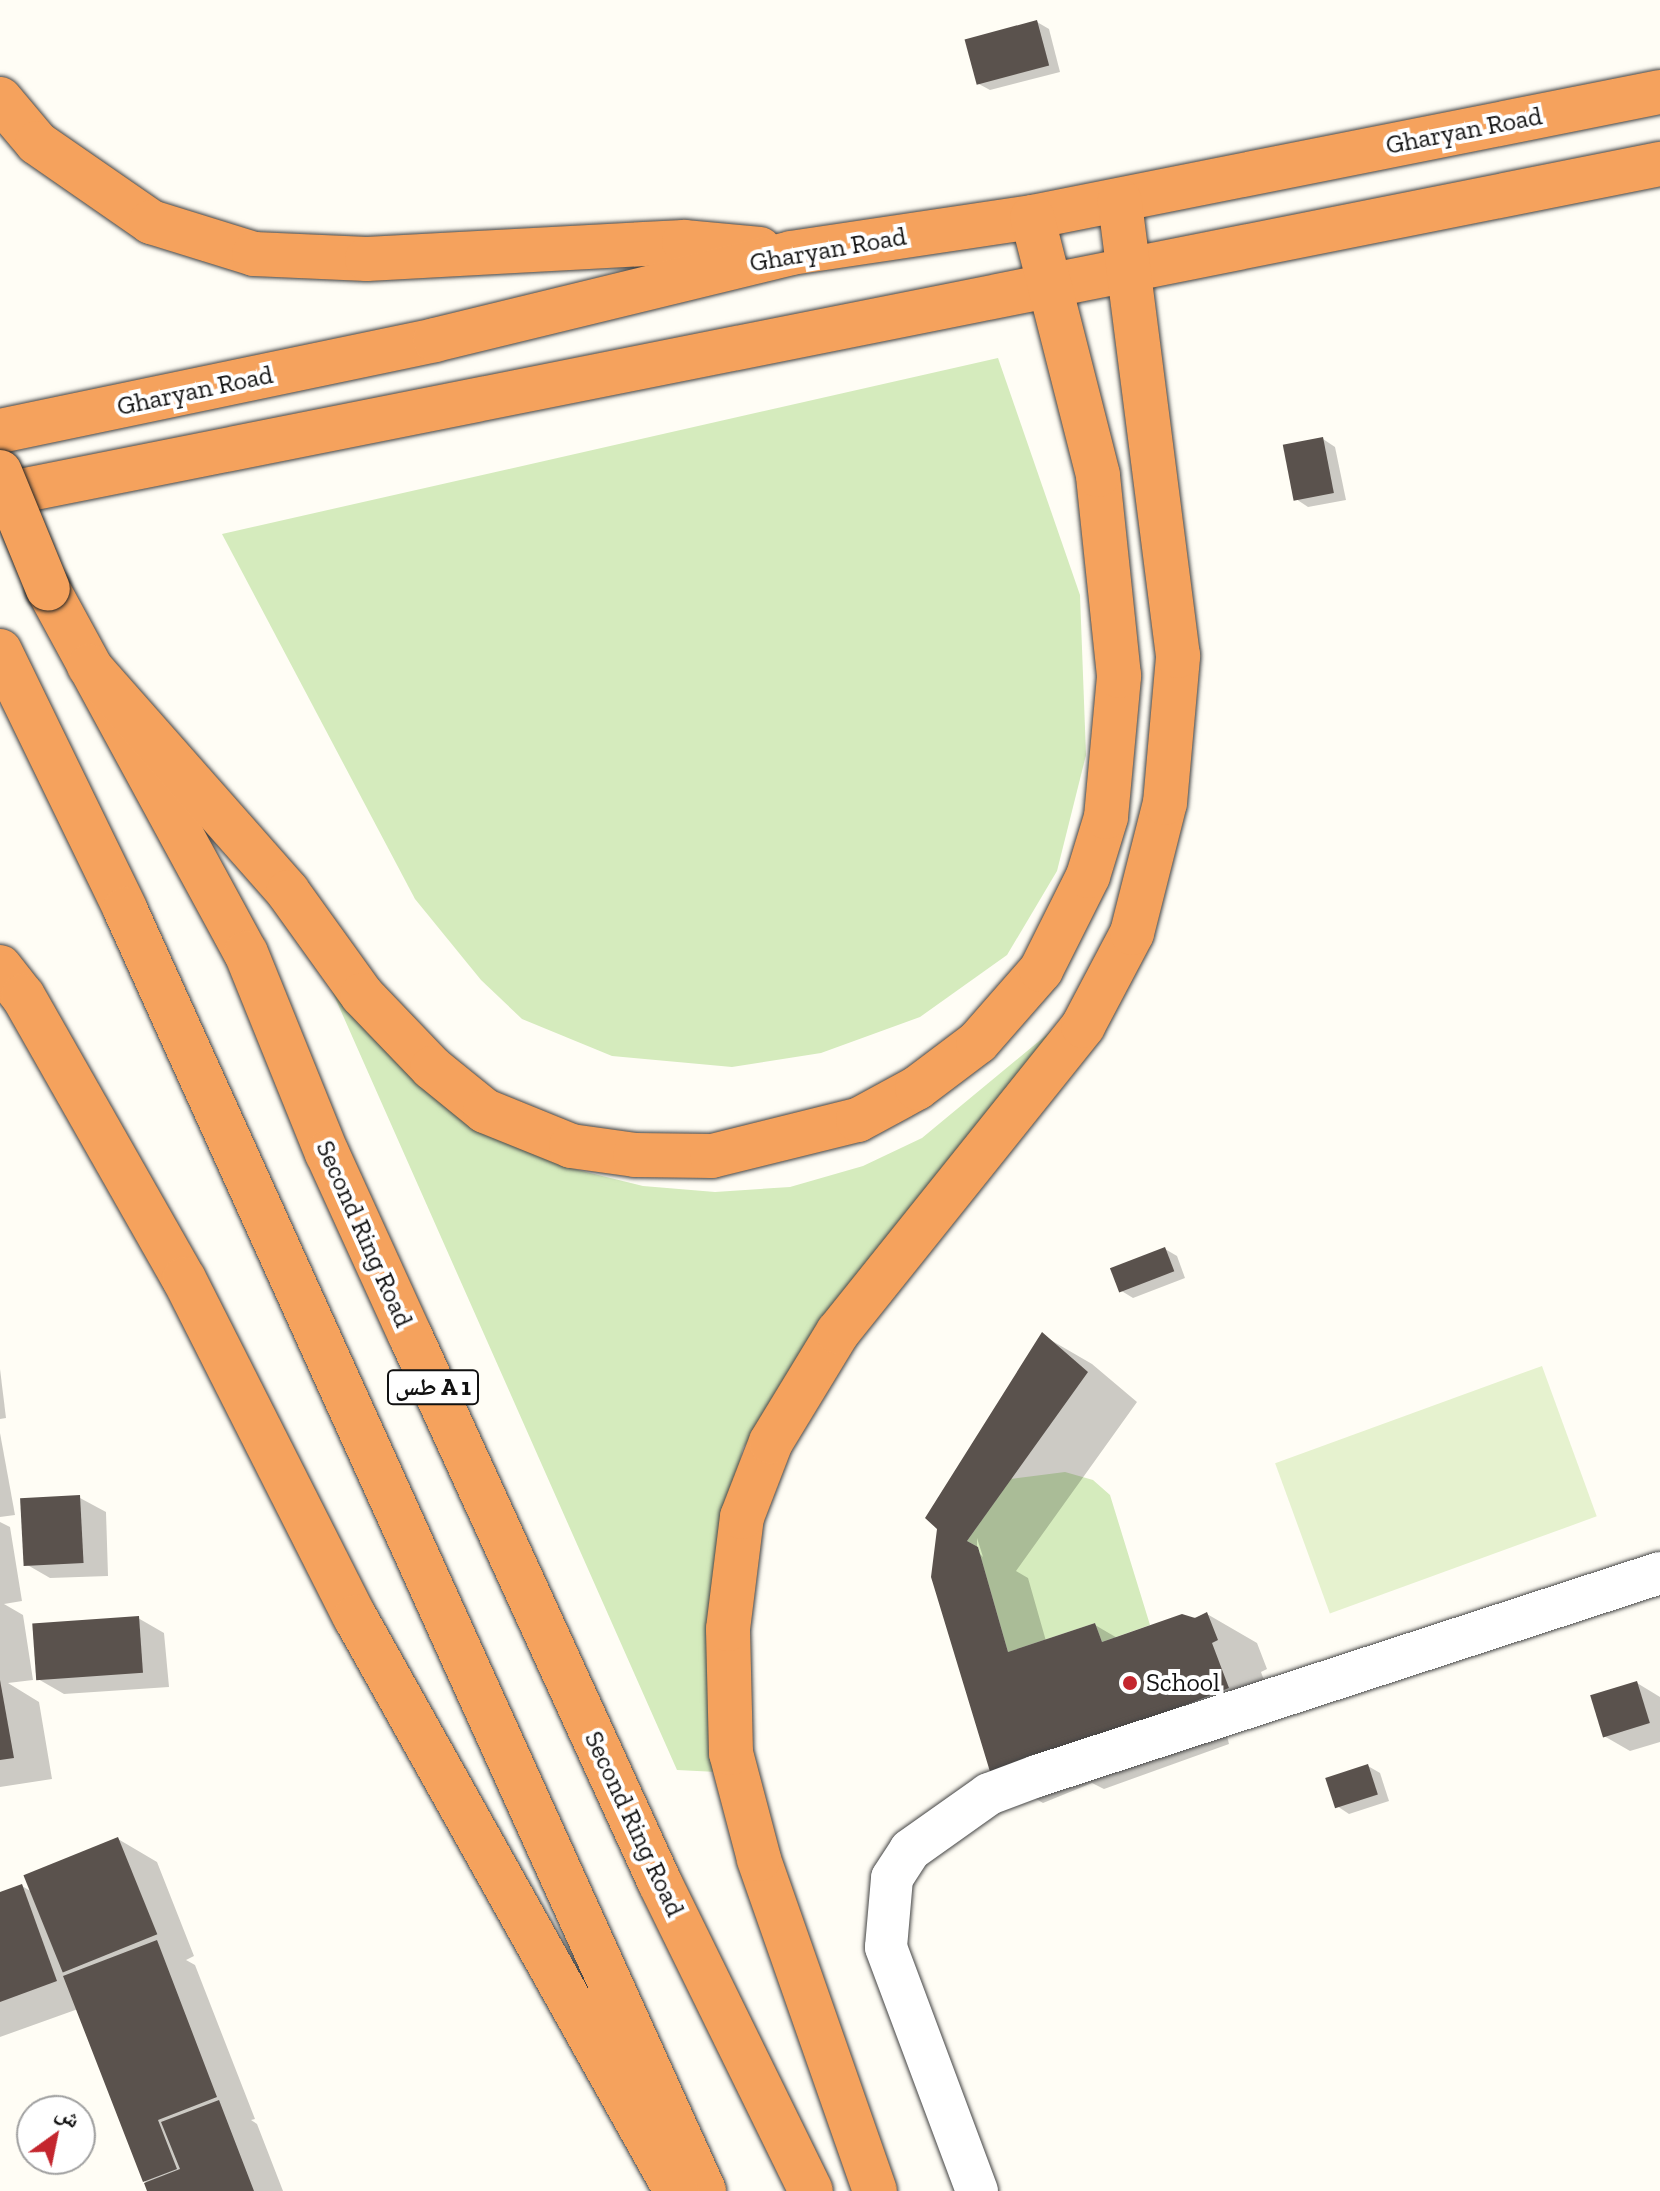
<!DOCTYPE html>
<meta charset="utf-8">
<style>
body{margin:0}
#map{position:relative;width:1660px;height:2191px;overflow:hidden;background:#fffdf5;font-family:"Zilla Slab","Noto Naskh Arabic",serif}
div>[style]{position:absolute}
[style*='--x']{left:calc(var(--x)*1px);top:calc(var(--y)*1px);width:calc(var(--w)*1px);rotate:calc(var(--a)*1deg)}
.green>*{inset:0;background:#d5ebbd}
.pitch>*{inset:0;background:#e6f2cf;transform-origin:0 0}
.shadow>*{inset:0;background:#0003}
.building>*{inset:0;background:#5a524d;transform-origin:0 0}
.roads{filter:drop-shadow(0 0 2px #444) drop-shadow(0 0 2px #444)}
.minor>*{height:42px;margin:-21px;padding:0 21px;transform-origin:21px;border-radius:21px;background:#fff}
.highway>*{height:44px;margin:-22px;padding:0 22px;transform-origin:22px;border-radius:22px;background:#f5a25d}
.bridges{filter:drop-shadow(0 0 2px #222) drop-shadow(0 0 2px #222)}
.highway-bridge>*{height:44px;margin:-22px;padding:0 22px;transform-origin:22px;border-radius:22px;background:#f5a25d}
.dots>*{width:22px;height:22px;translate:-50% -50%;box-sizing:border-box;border:4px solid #fff;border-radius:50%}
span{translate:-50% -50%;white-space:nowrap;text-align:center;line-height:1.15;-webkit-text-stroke:8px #fff;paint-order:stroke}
.shield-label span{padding:2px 6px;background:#fff;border:2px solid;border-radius:6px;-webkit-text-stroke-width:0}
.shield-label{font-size:24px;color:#111;font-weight:700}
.street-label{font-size:26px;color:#111}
.poi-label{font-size:26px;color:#111}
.left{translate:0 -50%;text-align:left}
.north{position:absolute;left:16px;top:2095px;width:80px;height:80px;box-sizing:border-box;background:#fff;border:2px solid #a0a0a0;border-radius:50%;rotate:33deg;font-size:22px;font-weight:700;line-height:32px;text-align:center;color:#111}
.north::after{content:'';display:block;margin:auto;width:28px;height:36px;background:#c4262e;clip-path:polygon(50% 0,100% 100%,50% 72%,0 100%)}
</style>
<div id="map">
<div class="green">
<div style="clip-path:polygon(998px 358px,1080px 595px,1086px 755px,1057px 871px,1007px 955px,920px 1017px,821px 1053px,732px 1067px,612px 1056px,522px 1019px,481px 980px,415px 899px,222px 534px)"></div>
<div style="clip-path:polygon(321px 966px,507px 1138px,574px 1169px,643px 1186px,715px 1192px,790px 1187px,863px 1166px,922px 1138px,1073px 1013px,888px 1250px,743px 1448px,720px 1540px,717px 1772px,677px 1770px)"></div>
<div style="clip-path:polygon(1065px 1472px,1093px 1480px,1110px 1495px,1150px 1625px,1102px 1642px,1095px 1623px,1008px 1652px,978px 1547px,967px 1541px,1011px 1479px)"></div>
</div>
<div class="pitch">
<div style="left:1542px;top:1366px;width:160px;height:284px;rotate:70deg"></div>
</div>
<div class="shadow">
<div style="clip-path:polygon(1037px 22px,1049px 29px,1060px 72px,990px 90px,977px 83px)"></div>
<div style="clip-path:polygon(1323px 439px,1335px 447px,1346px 500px,1308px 507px,1296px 499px)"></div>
<div style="clip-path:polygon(1165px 1249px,1177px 1256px,1185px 1278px,1133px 1298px,1120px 1290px)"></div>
<div style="clip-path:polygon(evenodd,1042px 1335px,1092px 1364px,1137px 1402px,1016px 1571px,1028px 1578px,1046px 1641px,1095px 1625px,1119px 1639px,1207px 1614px,1257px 1643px,1267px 1669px,1261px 1672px,1278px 1717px,1227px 1736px,1229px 1744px,1104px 1789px,1092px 1783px,1043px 1803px,993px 1774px,933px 1576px,1042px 1335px,977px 1538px,983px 1557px,977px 1551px,977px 1538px)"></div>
<div style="clip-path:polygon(0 1369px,6px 1418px,0 1419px)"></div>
<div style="clip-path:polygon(0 1433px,15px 1515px,0 1517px)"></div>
<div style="clip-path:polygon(80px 1498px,106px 1512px,108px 1576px,50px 1578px,24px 1563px)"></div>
<div style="clip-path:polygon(0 1522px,10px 1527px,22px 1601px,4px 1604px,23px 1615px,33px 1680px,8px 1683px,39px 1702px,52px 1779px,0 1787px)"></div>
<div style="clip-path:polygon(138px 1618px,164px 1633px,169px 1687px,64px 1694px,38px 1679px)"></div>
<div style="clip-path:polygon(1637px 1683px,1660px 1697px,1660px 1742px,1630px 1751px,1604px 1736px)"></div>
<div style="clip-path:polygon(1368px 1766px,1380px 1773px,1389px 1801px,1349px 1814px,1337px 1806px)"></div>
<div style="clip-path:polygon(118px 1839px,157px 1862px,194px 1956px,186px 1960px,195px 1965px,255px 2119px,251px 2120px,257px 2124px,283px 2191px,149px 2191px,78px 2009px,0 2037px,0 1894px,22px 1886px,32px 1892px)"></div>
</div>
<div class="building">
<div style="left:1037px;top:20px;width:47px;height:75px;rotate:75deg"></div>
<div style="left:1323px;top:437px;width:57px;height:41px;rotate:79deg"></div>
<div style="left:1165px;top:1247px;width:26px;height:59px;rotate:69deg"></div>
<div style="clip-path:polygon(1042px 1332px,1088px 1372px,967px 1541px,978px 1547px,1008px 1652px,1095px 1623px,1102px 1642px,1182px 1614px,1195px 1618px,1207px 1612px,1218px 1640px,1212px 1643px,1229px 1688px,1178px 1708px,1180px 1716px,991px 1775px,931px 1577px,937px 1529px,925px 1518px)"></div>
<div style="left:80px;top:1495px;width:68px;height:60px;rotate:87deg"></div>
<div style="left:139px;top:1616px;width:57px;height:107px;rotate:86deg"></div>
<div style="clip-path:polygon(0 1680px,14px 1758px,0 1760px)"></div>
<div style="left:1637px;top:1681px;width:44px;height:49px;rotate:73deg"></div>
<div style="left:1368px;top:1764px;width:32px;height:45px;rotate:72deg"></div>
<div style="left:118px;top:1837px;width:105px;height:102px;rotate:68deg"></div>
<div style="clip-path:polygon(22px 1884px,57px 1981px,0 2002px,0 1892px)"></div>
<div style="clip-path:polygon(157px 1940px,217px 2097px,158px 2120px,177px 2169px,143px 2182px,63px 1976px)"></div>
<div style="clip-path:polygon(219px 2100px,254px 2191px,147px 2191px,144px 2183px,180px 2169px,161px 2122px)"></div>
</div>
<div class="roads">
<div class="minor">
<div style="--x:977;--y:2191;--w:260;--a:-110.5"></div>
<div style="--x:886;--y:1947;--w:69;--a:-85"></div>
<div style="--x:892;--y:1878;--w:33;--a:-57"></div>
<div style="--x:910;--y:1850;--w:97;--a:-35.3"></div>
<div style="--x:989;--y:1794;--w:51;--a:-20.6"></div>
<div style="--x:1037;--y:1776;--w:655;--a:-18.05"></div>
</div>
<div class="highway">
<div style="--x:0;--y:99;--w:57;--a:49.9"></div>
<div style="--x:37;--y:143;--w:139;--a:34.7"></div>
<div style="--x:151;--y:222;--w:108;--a:17.3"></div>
<div style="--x:254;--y:254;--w:113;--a:2.5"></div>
<div style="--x:367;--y:259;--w:317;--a:-3.1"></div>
<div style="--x:684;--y:242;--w:76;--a:5.3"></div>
<div style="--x:0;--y:431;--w:444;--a:-11.8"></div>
<div style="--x:435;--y:340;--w:366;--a:-13.7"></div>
<div style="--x:791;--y:253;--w:244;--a:-8.5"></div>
<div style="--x:1032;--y:217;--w:640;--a:-11.26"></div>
<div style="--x:0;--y:495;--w:1693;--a:-11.28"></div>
<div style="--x:48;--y:589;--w:414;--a:61.5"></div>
<div style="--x:246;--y:953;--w:216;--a:68"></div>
<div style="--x:327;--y:1153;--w:200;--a:65.5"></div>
<div style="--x:410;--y:1335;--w:602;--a:65.48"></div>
<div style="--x:660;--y:1883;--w:343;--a:63.9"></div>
<div style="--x:0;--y:651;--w:287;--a:64.1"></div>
<div style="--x:125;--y:909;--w:1407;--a:65.69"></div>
<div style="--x:89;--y:666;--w:301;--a:48.6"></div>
<div style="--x:288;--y:892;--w:127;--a:54.3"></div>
<div style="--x:362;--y:995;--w:101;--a:46.2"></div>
<div style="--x:432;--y:1068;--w:68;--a:39.1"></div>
<div style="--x:485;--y:1111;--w:93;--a:22.1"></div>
<div style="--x:571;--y:1146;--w:65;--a:8"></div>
<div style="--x:635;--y:1155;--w:77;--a:0.7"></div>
<div style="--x:712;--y:1156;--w:150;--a:-13.9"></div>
<div style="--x:858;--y:1120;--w:67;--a:-28.5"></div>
<div style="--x:917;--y:1088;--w:76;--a:-37"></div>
<div style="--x:978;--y:1042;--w:96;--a:-48.8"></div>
<div style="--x:1041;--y:970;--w:105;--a:-63.4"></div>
<div style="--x:1088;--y:876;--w:62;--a:-73"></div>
<div style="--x:1106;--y:817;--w:142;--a:-84.7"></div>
<div style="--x:1119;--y:676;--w:202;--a:-96"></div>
<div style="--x:1098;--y:475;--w:266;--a:-104.3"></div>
<div style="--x:0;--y:967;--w:37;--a:52"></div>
<div style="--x:23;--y:996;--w:326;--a:60.4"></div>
<div style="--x:184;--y:1279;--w:379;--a:63.2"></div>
<div style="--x:355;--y:1617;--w:658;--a:60.78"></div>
<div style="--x:875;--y:2191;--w:352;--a:-109.3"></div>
<div style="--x:759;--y:1859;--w:110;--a:-104.8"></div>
<div style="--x:731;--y:1753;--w:124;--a:-91.4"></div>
<div style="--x:728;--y:1629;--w:113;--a:-82.9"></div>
<div style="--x:742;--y:1517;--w:80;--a:-68.9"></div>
<div style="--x:771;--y:1442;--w:129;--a:-58.7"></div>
<div style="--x:838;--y:1332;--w:392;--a:-51.3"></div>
<div style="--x:1083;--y:1026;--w:105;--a:-62.2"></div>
<div style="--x:1132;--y:933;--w:134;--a:-75.8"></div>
<div style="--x:1165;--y:803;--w:148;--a:-84.9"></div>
<div style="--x:1178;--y:656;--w:459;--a:-97.3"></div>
</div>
</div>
<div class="bridges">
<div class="highway-bridge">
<div style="--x:0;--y:472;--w:126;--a:67.7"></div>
</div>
</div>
<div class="dots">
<div style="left:1130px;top:1683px;background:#c4262e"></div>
</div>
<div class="shield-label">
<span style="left:433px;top:1387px">طس A 1</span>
</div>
<div class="street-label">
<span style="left:1464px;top:131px;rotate:-11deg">Gharyan Road</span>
<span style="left:828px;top:250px;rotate:-10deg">Gharyan Road</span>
<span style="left:195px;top:391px;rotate:-12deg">Gharyan Road</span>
<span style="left:364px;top:1234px;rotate:66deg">Second Ring Road</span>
<span style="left:634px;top:1824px;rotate:65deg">Second Ring Road</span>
</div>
<div class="poi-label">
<span class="left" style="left:1146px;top:1683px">School</span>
</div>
<div class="north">ش</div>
</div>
